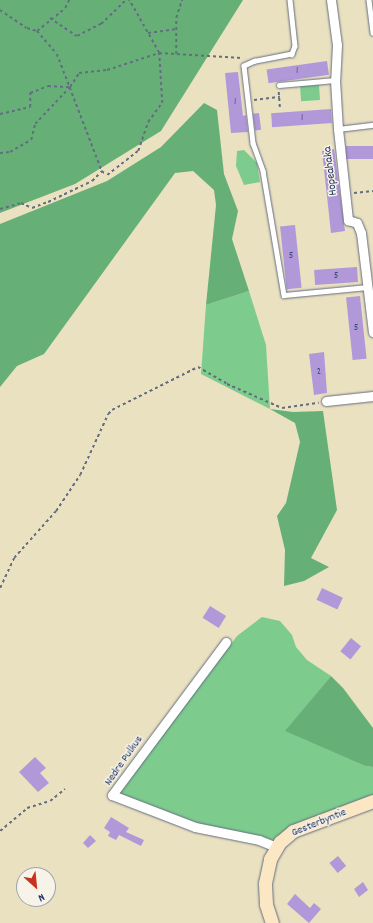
<!DOCTYPE html>
<style>
body{margin:0}
#map{position:relative;width:373px;height:923px;overflow:hidden;background:#eae1c0;font-family:Dekko,sans-serif}
div>[style]{position:absolute}
[style*='--x']{left:calc(var(--x)*1px);top:calc(var(--y)*1px);width:calc(var(--w)*1px);rotate:calc(var(--a)*1deg)}
.green>*{inset:0;background:#7dcc8d;transform-origin:0 0}
.forest>*{inset:0;background:#66b078}
.building>*{inset:0;background:#b198d9;transform-origin:0 0}
.path>*{height:1.5px;margin-top:-0.75px;transform-origin:0;background:repeating-linear-gradient(90deg,#636d80 0 3px,transparent 0 6px)}
.roads{filter:drop-shadow(0 0 1px #636d80) drop-shadow(0 0 1px #636d80)}
.lane>*{height:4.5px;margin:-2.25px;padding:0 2.25px;transform-origin:2.25px;border-radius:2.25px;background:#fff}
.street>*{height:9px;margin:-4.5px;padding:0 4.5px;transform-origin:4.5px;border-radius:4.5px;background:#fff}
.secondary>*{height:13px;margin:-6.5px;padding:0 6.5px;transform-origin:6.5px;border-radius:6.5px;background:#fbe7c3}
span{translate:-50% -50%;white-space:nowrap;text-align:center;line-height:1.15;-webkit-text-stroke:3px #f7f3e8;paint-order:stroke}
.number-label{font-size:10px;color:#40497d}
.number-label span{-webkit-text-stroke-width:0}
.street-label{font-size:12px;color:#1b2f5e}
.north{position:absolute;left:16px;top:867px;width:40px;height:40px;box-sizing:border-box;background:#f7f3e8;border:1px solid #9fa5b1;border-radius:50%;rotate:153deg;font-size:11px;font-weight:700;line-height:16px;text-align:center;color:#1b2f5e}
.north::after{content:'';display:block;margin:auto;width:14px;height:18px;background:#c8321e;clip-path:polygon(50% 0,100% 100%,50% 72%,0 100%)}
</style>
<div id="map">
<div class="green">
<div style="left:319px;top:85px;width:15px;height:19px;rotate:86deg"></div>
<div style="clip-path:polygon(244px 150px,257px 163px,260px 182px,244px 185px,236px 166px,237px 151px)"></div>
<div style="clip-path:polygon(249px 291px,266px 345px,270px 409px,201px 374px,206px 305px)"></div>
<div style="clip-path:polygon(262px 617px,280px 621px,292px 635px,296px 647px,307px 660px,331px 676px,286px 731px,365px 766px,373px 767px,373px 795px,302px 823px,273px 840px,203px 825px,119px 793px,237px 636px)"></div>
</div>
<div class="forest">
<div style="clip-path:polygon(0 0,243px 0,161px 131px,75px 184px,0 213px)"></div>
<div style="clip-path:polygon(204px 103px,217px 110px,224px 174px,238px 211px,232px 239px,249px 291px,206px 305px,216px 205px,214px 190px,193px 171px,175px 173px,44px 354px,17px 366px,0 387px,0 224px,107px 181px,161px 147px)"></div>
<div style="clip-path:polygon(270px 409px,293px 412px,323px 411px,337px 510px,311px 558px,329px 567px,304px 581px,284px 586px,285px 550px,277px 516px,286px 503px,300px 442px,295px 423px)"></div>
<div style="clip-path:polygon(331px 676px,343px 688px,373px 728px,373px 767px,365px 766px,285px 731px)"></div>
</div>
<div class="building">
<div style="left:327px;top:61px;width:14px;height:61px;rotate:82deg"></div>
<div style="clip-path:polygon(238px 72px,243px 116px,246px 115px,248px 132px,231px 133px,225px 73px)"></div>
<div style="left:331px;top:109px;width:14px;height:60px;rotate:86deg"></div>
<div style="left:259px;top:113px;width:17px;height:6px;rotate:83deg"></div>
<div style="left:373px;top:146px;width:13px;height:27px;rotate:90deg"></div>
<div style="clip-path:polygon(334px 149px,345px 231px,331px 233px,322px 151px)"></div>
<div style="left:295px;top:225px;width:63px;height:15px;rotate:84deg"></div>
<div style="left:357px;top:267px;width:15px;height:43px;rotate:86deg"></div>
<div style="left:360px;top:296px;width:63px;height:14px;rotate:84deg"></div>
<div style="clip-path:polygon(324px 352px,327px 393px,314px 395px,309px 354px)"></div>
<div style="left:322px;top:588px;width:23px;height:13px;rotate:25deg"></div>
<div style="left:210px;top:606px;width:19px;height:14px;rotate:32deg"></div>
<div style="left:351px;top:638px;width:13px;height:17px;rotate:39deg"></div>
<div style="clip-path:polygon(35px 757px,46px 768px,40px 773px,49px 783px,38px 792px,19px 772px)"></div>
<div style="clip-path:polygon(111px 817px,129px 828px,126px 832px,144px 840px,141px 846px,119px 835px,116px 840px,108px 836px,110px 832px,104px 828px)"></div>
<div style="clip-path:polygon(90px 835px,96px 841px,88px 848px,83px 843px)"></div>
<div style="left:338px;top:856px;width:13px;height:11px;rotate:51deg"></div>
<div style="clip-path:polygon(363px 882px,368px 890px,359px 897px,354px 889px)"></div>
<div style="clip-path:polygon(295px 894px,310px 908px,314px 903px,321px 909px,309px 923px,287px 904px)"></div>
</div>
<div class="path">
<div style="--x:0;--y:10;--w:32;--a:34"></div>
<div style="--x:27;--y:28;--w:10;--a:17"></div>
<div style="--x:37;--y:31;--w:36;--a:-39"></div>
<div style="--x:65;--y:8;--w:9;--a:-63"></div>
<div style="--x:50;--y:18;--w:32;--a:34"></div>
<div style="--x:77;--y:36;--w:27;--a:-27"></div>
<div style="--x:101;--y:24;--w:35;--a:-44"></div>
<div style="--x:37;--y:31;--w:30;--a:49"></div>
<div style="--x:57;--y:54;--w:125;--a:69"></div>
<div style="--x:148;--y:33;--w:27;--a:-8"></div>
<div style="--x:176;--y:54;--w:36;--a:-90"></div>
<div style="--x:176;--y:18;--w:19;--a:-72"></div>
<div style="--x:279;--y:92;--w:16;--a:86"></div>
<div style="--x:254;--y:100;--w:26;--a:-7"></div>
<div style="--x:0;--y:114;--w:31;--a:-13"></div>
<div style="--x:30;--y:107;--w:14;--a:-90"></div>
<div style="--x:30;--y:93;--w:19;--a:-21"></div>
<div style="--x:48;--y:86;--w:22;--a:3"></div>
<div style="--x:0;--y:153;--w:10;--a:-6"></div>
<div style="--x:10;--y:152;--w:24;--a:-30"></div>
<div style="--x:31;--y:140;--w:16;--a:-76"></div>
<div style="--x:35;--y:124;--w:51;--a:-46.6"></div>
<div style="--x:70;--y:87;--w:17;--a:-57"></div>
<div style="--x:79;--y:73;--w:28;--a:-6"></div>
<div style="--x:107;--y:70;--w:55;--a:-18.1"></div>
<div style="--x:159;--y:53;--w:61;--a:-119.5"></div>
<div style="--x:354;--y:193;--w:19;--a:-6"></div>
<div style="--x:0;--y:209;--w:22;--a:-16"></div>
<div style="--x:21;--y:203;--w:12;--a:24"></div>
<div style="--x:32;--y:208;--w:17;--a:-21"></div>
<div style="--x:48;--y:202;--w:49;--a:-25.5"></div>
<div style="--x:92;--y:181;--w:14;--a:-45"></div>
<div style="--x:102;--y:171;--w:6;--a:39"></div>
<div style="--x:107;--y:175;--w:39;--a:-38"></div>
<div style="--x:138;--y:151;--w:31;--a:-71"></div>
<div style="--x:148;--y:122;--w:24;--a:-54"></div>
<div style="--x:162;--y:103;--w:50;--a:-93.4"></div>
<div style="--x:159;--y:53;--w:83;--a:3.4"></div>
<div style="--x:0;--y:588;--w:33;--a:-65"></div>
<div style="--x:14;--y:558;--w:63;--a:-48.2"></div>
<div style="--x:56;--y:511;--w:43;--a:-56.3"></div>
<div style="--x:80;--y:475;--w:67;--a:-65.3"></div>
<div style="--x:108;--y:414;--w:6;--a:-45"></div>
<div style="--x:112;--y:410;--w:96;--a:-26.6"></div>
<div style="--x:198;--y:367;--w:34;--a:30"></div>
<div style="--x:227;--y:384;--w:60;--a:23.6"></div>
<div style="--x:282;--y:408;--w:37;--a:-8"></div>
<div style="--x:0;--y:831;--w:35;--a:-40"></div>
<div style="--x:27;--y:808;--w:24;--a:-17"></div>
<div style="--x:50;--y:801;--w:19;--a:-39"></div>
</div>
<div class="roads">
<div class="lane">
<div style="--x:290;--y:0;--w:46;--a:83.8"></div>
<div style="--x:295;--y:46;--w:9;--a:111"></div>
<div style="--x:292;--y:54;--w:38;--a:169"></div>
<div style="--x:255;--y:61;--w:12;--a:156"></div>
<div style="--x:244;--y:66;--w:78;--a:83.3"></div>
<div style="--x:253;--y:143;--w:30;--a:70"></div>
<div style="--x:263;--y:171;--w:126;--a:80.4"></div>
<div style="--x:284;--y:295;--w:84;--a:-5.4"></div>
<div style="--x:369;--y:0;--w:33;--a:83"></div>
<div style="--x:279;--y:85;--w:56;--a:-5.1"></div>
<div style="--x:338;--y:129;--w:35;--a:-7"></div>
</div>
<div class="street">
<div style="--x:331;--y:0;--w:45;--a:82.4"></div>
<div style="--x:337;--y:45;--w:35;--a:93"></div>
<div style="--x:335;--y:80;--w:49;--a:86.5"></div>
<div style="--x:338;--y:129;--w:92;--a:83.7"></div>
<div style="--x:348;--y:220;--w:9;--a:18"></div>
<div style="--x:357;--y:223;--w:11;--a:68"></div>
<div style="--x:361;--y:233;--w:100;--a:83.1"></div>
<div style="--x:326;--y:401;--w:47;--a:-6.1"></div>
<div style="--x:226;--y:642;--w:191;--a:126.7"></div>
<div style="--x:112;--y:795;--w:89;--a:21.1"></div>
<div style="--x:195;--y:827;--w:65;--a:11.5"></div>
<div style="--x:259;--y:840;--w:18;--a:22"></div>
</div>
<div class="secondary">
<div style="--x:272;--y:923;--w:20;--a:-108"></div>
<div style="--x:266;--y:904;--w:21;--a:-93"></div>
<div style="--x:265;--y:883;--w:25;--a:-78"></div>
<div style="--x:270;--y:859;--w:20;--a:-60"></div>
<div style="--x:280;--y:842;--w:17;--a:-40"></div>
<div style="--x:293;--y:831;--w:85;--a:-20.6"></div>
</div>
</div>
<div class="number-label">
<span style="left:297px;top:72px">1</span>
<span style="left:235px;top:103px">1</span>
<span style="left:302px;top:119px">1</span>
<span style="left:291px;top:257px">5</span>
<span style="left:336px;top:277px">5</span>
<span style="left:356px;top:329px">5</span>
<span style="left:319px;top:373px">2</span>
</div>
<div class="street-label">
<span style="left:331px;top:171px;rotate:-97deg">Hopeahaka</span>
<span style="left:124px;top:761px;rotate:-55deg">Nedre Pulkus</span>
<span style="left:319px;top:823px;rotate:-22deg">Gesterbyntie</span>
</div>
<div class="north">N</div>
</div>
